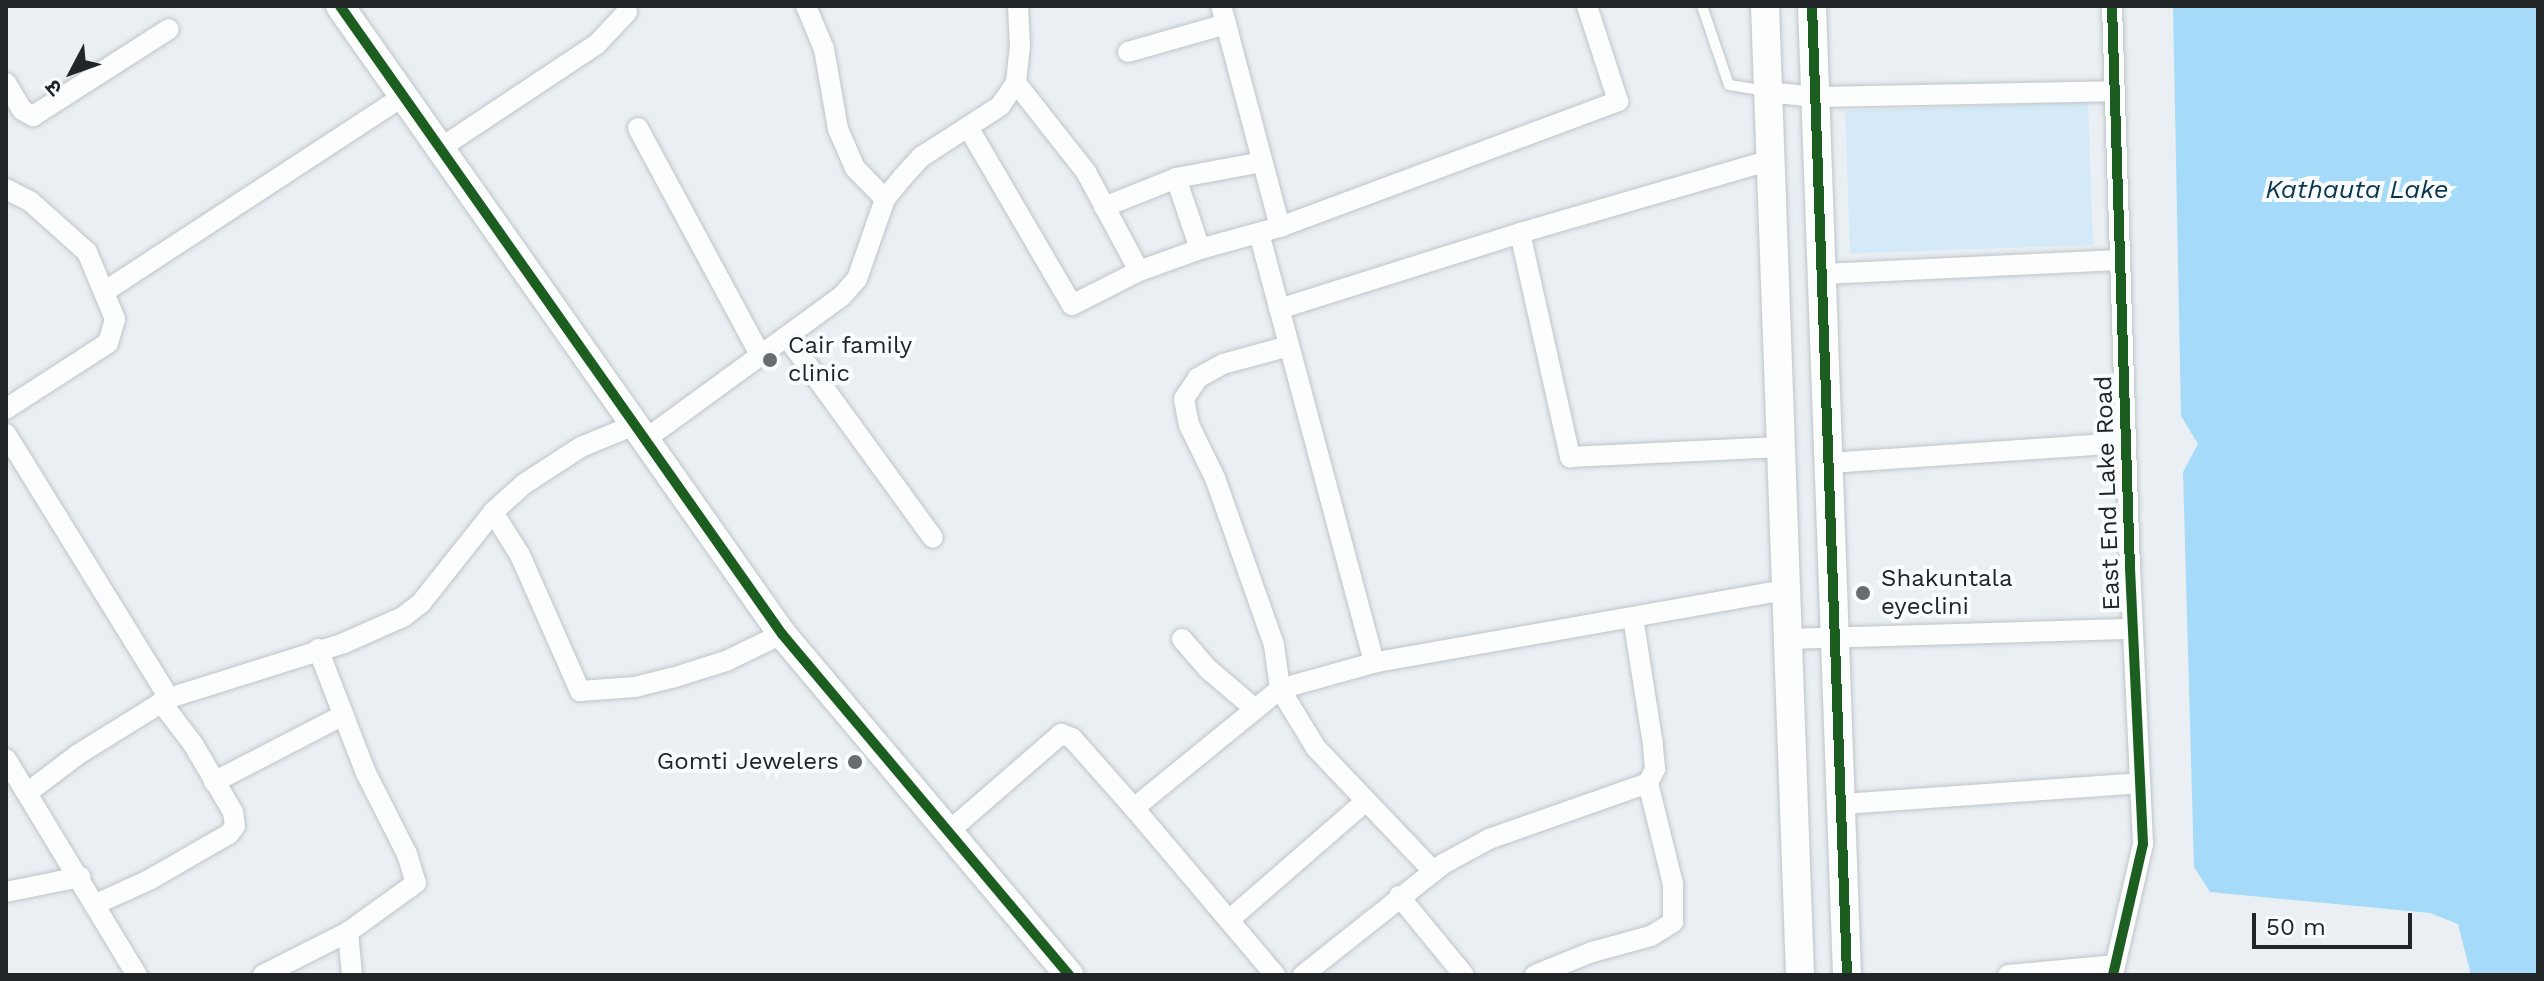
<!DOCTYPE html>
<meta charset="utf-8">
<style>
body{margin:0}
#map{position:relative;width:2544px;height:981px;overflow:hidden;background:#e9eff3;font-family:"Work Sans","Noto Sans Devanagari",sans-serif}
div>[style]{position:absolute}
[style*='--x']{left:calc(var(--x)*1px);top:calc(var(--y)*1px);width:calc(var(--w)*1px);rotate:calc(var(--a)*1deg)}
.green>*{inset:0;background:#d4eaf8;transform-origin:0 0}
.water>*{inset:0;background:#a6daf9}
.roads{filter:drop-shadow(0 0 2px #bfc4c7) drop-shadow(0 0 2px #bfc4c7)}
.lane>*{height:10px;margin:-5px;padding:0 5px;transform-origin:5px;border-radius:5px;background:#fcfdfd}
.street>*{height:20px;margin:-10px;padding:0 10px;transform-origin:10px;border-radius:10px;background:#fcfdfd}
.secondary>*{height:28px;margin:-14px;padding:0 14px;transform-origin:14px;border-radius:14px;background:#fcfdfd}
.cycleway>*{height:10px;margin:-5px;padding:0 5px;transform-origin:5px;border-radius:5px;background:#1b5e20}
.dots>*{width:22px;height:22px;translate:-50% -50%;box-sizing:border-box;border:4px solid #f8fcff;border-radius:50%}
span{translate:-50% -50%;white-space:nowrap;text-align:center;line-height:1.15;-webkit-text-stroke:8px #f8fcff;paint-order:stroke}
.poi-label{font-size:24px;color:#212528}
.left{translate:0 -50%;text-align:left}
.right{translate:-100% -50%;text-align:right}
.street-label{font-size:24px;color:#212528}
.water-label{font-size:26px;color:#0b354a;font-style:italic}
.frame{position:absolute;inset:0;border:8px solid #212528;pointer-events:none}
.north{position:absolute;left:32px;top:32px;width:80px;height:80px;-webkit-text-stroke:6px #f8fcff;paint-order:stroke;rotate:229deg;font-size:22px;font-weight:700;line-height:32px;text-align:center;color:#212528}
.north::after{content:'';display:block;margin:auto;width:28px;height:36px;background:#212528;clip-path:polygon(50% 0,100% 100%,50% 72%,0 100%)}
.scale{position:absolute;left:2252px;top:913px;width:160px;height:36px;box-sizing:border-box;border:4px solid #212528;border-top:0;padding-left:10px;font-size:24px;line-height:28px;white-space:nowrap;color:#212528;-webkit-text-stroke:6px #f8fcff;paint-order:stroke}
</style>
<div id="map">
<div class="green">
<div style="left:2088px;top:102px;width:143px;height:243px;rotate:88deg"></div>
</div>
<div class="water">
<div style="clip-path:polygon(2173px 6px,2538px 6px,2538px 975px,2471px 975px,2458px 924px,2430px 913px,2210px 892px,2194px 867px,2183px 472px,2198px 444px,2181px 416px)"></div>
</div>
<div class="roads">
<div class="lane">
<div style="--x:1702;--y:6;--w:83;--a:71.1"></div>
<div style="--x:1729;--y:85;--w:38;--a:9"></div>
</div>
<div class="street">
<div style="--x:806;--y:6;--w:47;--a:67.3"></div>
<div style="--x:824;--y:49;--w:81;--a:80.1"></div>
<div style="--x:838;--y:129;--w:43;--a:66.4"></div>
<div style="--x:855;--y:168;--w:43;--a:45.9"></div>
<div style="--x:2112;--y:6;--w:562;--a:88.17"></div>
<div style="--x:2130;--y:568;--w:276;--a:87.3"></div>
<div style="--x:2143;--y:844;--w:134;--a:102.9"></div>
<div style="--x:1128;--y:52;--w:102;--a:-15.9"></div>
<div style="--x:6;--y:83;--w:31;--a:59"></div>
<div style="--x:22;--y:110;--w:13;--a:29"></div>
<div style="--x:33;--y:116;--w:161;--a:-32.6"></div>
<div style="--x:1016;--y:83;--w:113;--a:51.8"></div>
<div style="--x:1086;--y:172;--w:112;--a:61.8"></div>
<div style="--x:1768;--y:92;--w:47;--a:6.1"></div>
<div style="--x:1815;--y:97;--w:300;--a:-1.1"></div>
<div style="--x:968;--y:127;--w:206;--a:59.7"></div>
<div style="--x:1072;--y:305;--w:75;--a:-26.9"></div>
<div style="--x:1139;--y:271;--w:65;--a:-19.8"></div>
<div style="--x:1200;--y:249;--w:83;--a:-15.4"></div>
<div style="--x:1280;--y:227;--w:229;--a:-104.9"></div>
<div style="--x:638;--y:128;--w:259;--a:61.7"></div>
<div style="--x:439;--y:149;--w:190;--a:-33.6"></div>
<div style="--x:597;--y:44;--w:44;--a:-46.8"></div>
<div style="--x:1176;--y:178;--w:75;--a:71.3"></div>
<div style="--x:6;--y:189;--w:28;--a:27"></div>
<div style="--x:31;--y:202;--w:75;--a:41.8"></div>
<div style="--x:87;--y:252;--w:73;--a:67.3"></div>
<div style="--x:115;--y:319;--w:25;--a:106"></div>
<div style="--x:108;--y:343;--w:121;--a:147.1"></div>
<div style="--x:1104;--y:207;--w:78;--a:-21.9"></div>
<div style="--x:1176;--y:178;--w:87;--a:-10.5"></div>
<div style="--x:1280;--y:227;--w:361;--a:-20.4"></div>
<div style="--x:1618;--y:101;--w:100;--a:-108.1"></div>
<div style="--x:1259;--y:233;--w:440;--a:75"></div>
<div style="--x:1373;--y:658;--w:6;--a:45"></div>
<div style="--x:1377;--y:662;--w:415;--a:-10"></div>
<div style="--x:1520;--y:233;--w:261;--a:-16.2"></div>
<div style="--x:1822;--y:274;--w:298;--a:-2.7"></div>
<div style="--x:104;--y:292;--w:358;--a:-33.2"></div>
<div style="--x:1279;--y:309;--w:253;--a:-17.5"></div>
<div style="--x:1520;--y:233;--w:230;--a:77.4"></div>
<div style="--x:1570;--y:457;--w:211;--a:-2.7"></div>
<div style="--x:787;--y:337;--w:248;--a:54"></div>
<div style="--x:1289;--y:346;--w:68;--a:164.7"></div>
<div style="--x:1223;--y:364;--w:29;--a:151"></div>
<div style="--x:1198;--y:378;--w:25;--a:124"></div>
<div style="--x:1184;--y:399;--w:26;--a:79"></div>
<div style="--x:1189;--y:425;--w:59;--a:63.9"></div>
<div style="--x:1215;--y:478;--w:177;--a:70.5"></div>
<div style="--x:1274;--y:645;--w:44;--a:82.2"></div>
<div style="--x:1280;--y:689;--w:69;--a:58.6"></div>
<div style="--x:1316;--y:748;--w:170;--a:46.4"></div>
<div style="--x:6;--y:434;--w:310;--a:58.3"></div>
<div style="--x:643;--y:441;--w:246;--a:-36.1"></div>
<div style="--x:842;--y:296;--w:23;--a:-49"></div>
<div style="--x:857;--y:279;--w:85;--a:-70.7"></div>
<div style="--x:885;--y:199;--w:27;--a:-51"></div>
<div style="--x:902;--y:178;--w:28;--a:-48"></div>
<div style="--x:921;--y:157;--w:94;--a:-32.8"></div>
<div style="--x:1000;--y:106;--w:28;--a:-55"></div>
<div style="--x:1016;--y:83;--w:36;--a:-84"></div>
<div style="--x:1020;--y:47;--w:41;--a:-92.8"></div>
<div style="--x:1829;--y:463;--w:298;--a:-3.9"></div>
<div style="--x:493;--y:512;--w:51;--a:57.9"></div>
<div style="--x:520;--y:555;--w:149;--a:66.2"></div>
<div style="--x:580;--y:691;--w:55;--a:-4.2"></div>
<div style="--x:635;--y:687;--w:38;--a:-14"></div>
<div style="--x:672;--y:678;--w:57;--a:-17.5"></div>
<div style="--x:726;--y:661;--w:62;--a:-25.7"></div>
<div style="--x:1182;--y:639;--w:40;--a:49"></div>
<div style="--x:1208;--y:669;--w:60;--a:40.3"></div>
<div style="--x:1788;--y:639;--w:345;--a:-1.7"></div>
<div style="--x:318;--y:649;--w:131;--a:68.9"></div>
<div style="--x:365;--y:771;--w:93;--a:63.2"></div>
<div style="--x:407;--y:854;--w:30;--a:73"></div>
<div style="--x:416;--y:883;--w:84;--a:144.2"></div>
<div style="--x:6;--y:759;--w:253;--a:58.8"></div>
<div style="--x:214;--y:782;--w:145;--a:-27.4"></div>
<div style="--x:27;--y:793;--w:63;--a:-37.2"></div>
<div style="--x:77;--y:755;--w:108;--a:-31.8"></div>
<div style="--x:169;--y:698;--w:183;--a:-17.4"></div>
<div style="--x:344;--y:643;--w:64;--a:-23.8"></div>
<div style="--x:403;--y:617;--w:23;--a:-38"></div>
<div style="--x:421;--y:603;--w:116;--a:-51.6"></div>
<div style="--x:493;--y:512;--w:42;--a:-42.1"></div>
<div style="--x:524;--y:484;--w:68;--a:-33"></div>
<div style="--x:581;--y:447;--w:55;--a:-22.4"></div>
<div style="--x:1842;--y:804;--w:299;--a:-4"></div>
<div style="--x:1134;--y:808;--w:219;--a:49.8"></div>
<div style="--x:948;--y:832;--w:150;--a:-40.9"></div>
<div style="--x:1061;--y:734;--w:12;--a:20"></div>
<div style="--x:1072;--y:738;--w:94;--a:48.5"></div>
<div style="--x:1134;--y:808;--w:188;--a:-39.2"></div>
<div style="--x:1280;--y:689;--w:101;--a:-15.6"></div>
<div style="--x:6;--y:892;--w:76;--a:-11.5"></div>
<div style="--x:1399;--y:896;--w:102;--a:50.6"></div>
<div style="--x:96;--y:904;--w:58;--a:-24.4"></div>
<div style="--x:149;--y:880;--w:92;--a:-29.9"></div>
<div style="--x:229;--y:834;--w:10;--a:-53"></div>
<div style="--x:235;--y:826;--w:14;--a:-98"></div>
<div style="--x:233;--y:812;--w:79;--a:-120.5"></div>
<div style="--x:193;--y:744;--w:53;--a:-127.3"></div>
<div style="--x:1229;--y:920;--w:181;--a:-41"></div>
<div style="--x:263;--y:975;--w:95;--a:-26.8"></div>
<div style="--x:348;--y:932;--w:43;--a:84.7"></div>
<div style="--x:1303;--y:975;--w:179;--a:-38.4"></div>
<div style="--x:1443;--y:864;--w:52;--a:-28.5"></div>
<div style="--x:1489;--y:839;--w:169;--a:-19.4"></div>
<div style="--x:1648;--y:783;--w:16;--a:-63"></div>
<div style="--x:1655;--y:769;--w:24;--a:-95"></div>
<div style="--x:1653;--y:745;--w:129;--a:-98.9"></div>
<div style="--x:1535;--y:975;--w:61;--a:-22"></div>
<div style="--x:1592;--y:952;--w:61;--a:-15.2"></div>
<div style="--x:1651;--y:936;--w:26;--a:-32"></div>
<div style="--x:1673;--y:922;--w:38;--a:-90"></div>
<div style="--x:1673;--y:884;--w:104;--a:-103.9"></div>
<div style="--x:2008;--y:975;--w:107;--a:-5.3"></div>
</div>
<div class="secondary">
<div style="--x:340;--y:6;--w:768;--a:54.86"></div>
<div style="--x:782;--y:634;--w:446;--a:49.9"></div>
<div style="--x:1765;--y:6;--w:970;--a:87.93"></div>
<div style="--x:1812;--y:6;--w:970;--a:87.93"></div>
</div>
</div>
<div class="cycleway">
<div style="--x:340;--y:6;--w:768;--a:54.86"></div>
<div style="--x:782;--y:634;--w:446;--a:49.9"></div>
<div style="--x:1812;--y:6;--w:970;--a:87.93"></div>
<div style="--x:2112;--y:6;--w:562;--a:88.17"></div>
<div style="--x:2130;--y:568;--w:276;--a:87.3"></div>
<div style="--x:2143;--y:844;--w:134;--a:102.9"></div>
</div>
<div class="dots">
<div style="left:770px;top:360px;background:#676c6f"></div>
<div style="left:1863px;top:593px;background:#676c6f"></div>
<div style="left:855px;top:762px;background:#676c6f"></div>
</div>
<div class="poi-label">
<span class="left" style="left:788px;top:360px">Cair family<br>clinic</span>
<span class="left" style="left:1881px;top:593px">Shakuntala<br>eyeclini</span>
<span class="right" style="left:839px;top:762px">Gomti Jewelers</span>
</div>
<div class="street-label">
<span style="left:2108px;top:493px;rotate:-92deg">East End Lake Road</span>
</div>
<div class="water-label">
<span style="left:2357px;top:190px">Kathauta Lake</span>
</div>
<div class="frame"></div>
<div class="north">उ</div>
<div class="scale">50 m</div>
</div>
